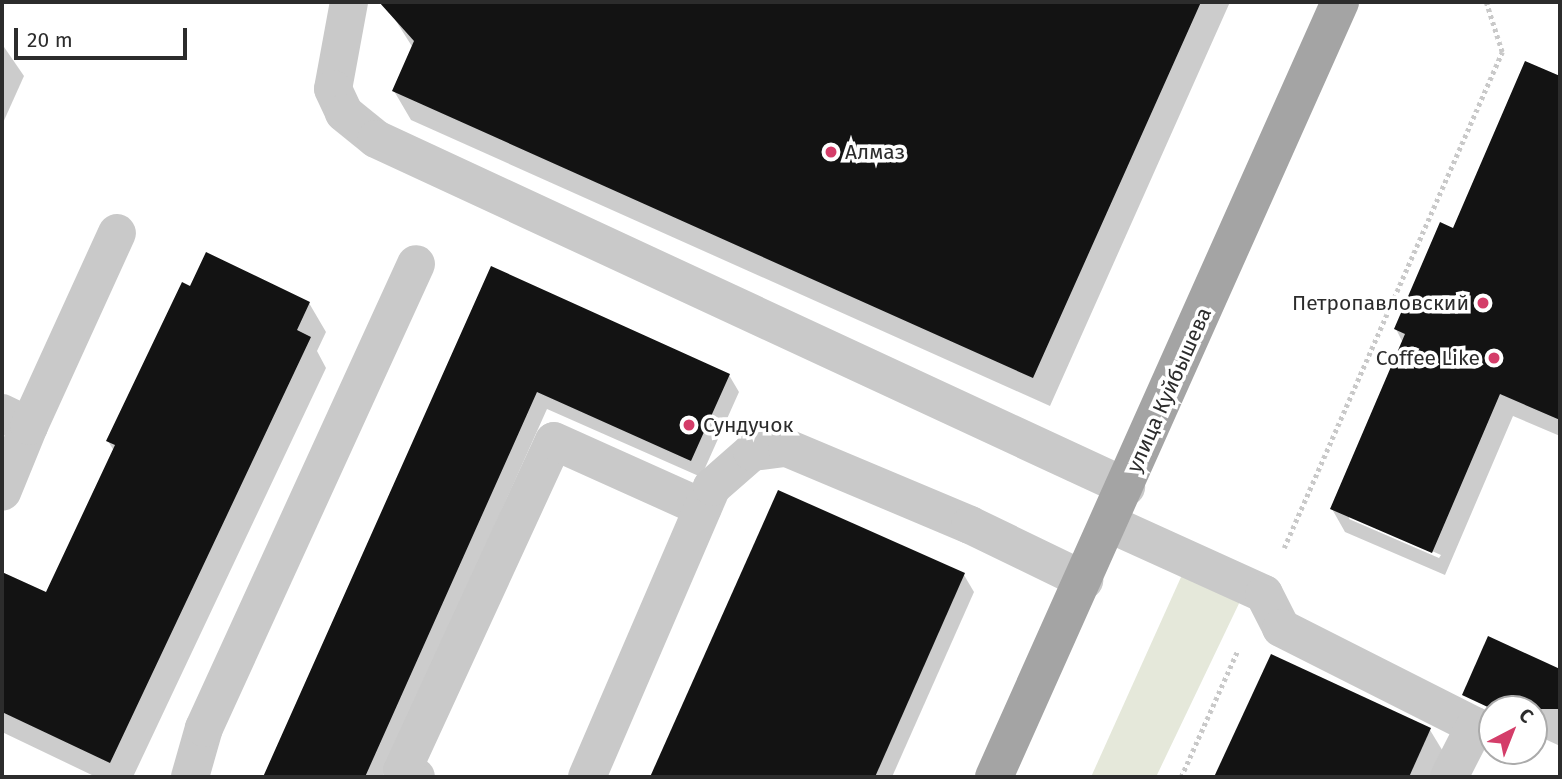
<!DOCTYPE html>
<meta charset="utf-8">
<style>
body{margin:0}
#map{position:relative;width:1562px;height:779px;overflow:hidden;background:#fff;font-family:"Fira Sans",sans-serif}
div>[style]{position:absolute}
[style*='--x']{left:calc(var(--x)*1px);top:calc(var(--y)*1px);width:calc(var(--w)*1px);rotate:calc(var(--a)*1deg)}
.green>*{inset:0;background:#e5e8da}
.shadow>*{inset:0;background:#0003}
.building>*{inset:0;background:#131313}
.path>*{height:4.5px;margin-top:-2.25px;transform-origin:0;background:repeating-linear-gradient(90deg,#c9c9c9 0 3.5px,transparent 0 7px)}
.minor>*{height:38px;margin:-19px;padding:0 19px;transform-origin:19px;border-radius:19px;background:#c9c9c9}
.major>*{height:38px;margin:-19px;padding:0 19px;transform-origin:19px;border-radius:19px;background:#a4a4a4}
.dots>*{width:19px;height:19px;translate:-50% -50%;box-sizing:border-box;border:4px solid #fff;border-radius:50%}
span{translate:-50% -50%;white-space:nowrap;text-align:center;line-height:1.15;-webkit-text-stroke:7px #fff;paint-order:stroke}
.poi-label{font-size:21px;color:#2c2c2c}
.left{translate:0 -50%;text-align:left}
.right{translate:-100% -50%;text-align:right}
.street-label{font-size:21px;color:#2c2c2c}
.frame{position:absolute;inset:0;border:4px solid #2c2c2c;pointer-events:none}
.north{position:absolute;left:1478px;top:695px;width:70px;height:70px;box-sizing:border-box;background:#fff;border:2px solid #ababab;border-radius:50%;rotate:42deg;font-size:19px;font-weight:700;line-height:28px;text-align:center;color:#2c2c2c}
.north::after{content:'';display:block;margin:auto;width:24px;height:32px;background:#d43d69;clip-path:polygon(50% 0,100% 100%,50% 72%,0 100%)}
.scale{position:absolute;left:14px;top:28px;width:173px;height:32px;box-sizing:border-box;border:4px solid #2c2c2c;border-top:0;padding-left:9px;font-size:21px;line-height:24px;white-space:nowrap;color:#2c2c2c;-webkit-text-stroke:5px #fff;paint-order:stroke}
</style>
<div id="map">
<div class="green">
<div style="clip-path:polygon(1186px 566px,1244px 593px,1156px 777px,1091px 777px)"></div>
</div>
<div class="shadow">
<div style="clip-path:polygon(384px 2px,1230px 2px,1050px 406px,411px 120px,394px 91px,413px 48px)"></div>
<div style="clip-path:polygon(2px 44px,24px 76px,2px 125px)"></div>
<div style="clip-path:polygon(evenodd,1526px 63px,1560px 78px,1560px 436px,1513px 416px,1445px 575px,1345px 532px,1332px 509px,1403px 343px,1396px 329px,1454px 230px,1526px 63px,1349px 515px,1441px 555px,1439px 558px,1349px 519px,1349px 515px)"></div>
<div style="clip-path:polygon(492px 268px,729px 375px,739px 392px,701px 477px,547px 409px,382px 777px,265px 777px)"></div>
<div style="clip-path:polygon(191px 288px,309px 303px,326px 332px,317px 351px,326px 368px,133px 777px,96px 777px,2px 732px,2px 574px,46px 595px,114px 451px,108px 441px)"></div>
<div style="clip-path:polygon(779px 492px,964px 575px,974px 592px,892px 777px,652px 777px)"></div>
<div style="clip-path:polygon(1272px 656px,1430px 730px,1447px 758px,1438px 777px,1216px 777px)"></div>
<div style="clip-path:polygon(1539px 661px,1560px 671px,1560px 746px,1534px 734px,1534px 709px,1522px 709px)"></div>
</div>
<div class="building">
<div style="clip-path:polygon(379px 2px,1201px 2px,1033px 378px,392px 91px,414px 41px)"></div>
<div style="clip-path:polygon(1525px 61px,1560px 76px,1560px 420px,1500px 394px,1432px 553px,1330px 509px,1405px 334px,1394px 329px,1440px 222px,1453px 228px)"></div>
<div style="clip-path:polygon(206px 252px,310px 302px,297px 330px,311px 337px,110px 763px,2px 712px,2px 572px,46px 592px,115px 445px,106px 441px,182px 282px,190px 286px)"></div>
<div style="clip-path:polygon(491px 266px,730px 374px,691px 461px,537px 392px,365px 777px,263px 777px)"></div>
<div style="clip-path:polygon(778px 490px,965px 573px,875px 777px,650px 777px)"></div>
<div style="clip-path:polygon(1488px 636px,1560px 669px,1560px 709px,1492px 709px,1462px 695px)"></div>
<div style="clip-path:polygon(1271px 654px,1431px 728px,1409px 777px,1214px 777px)"></div>
</div>
<div class="path">
<div style="--x:1284;--y:548;--w:542;--a:-66.27"></div>
<div style="--x:1502;--y:52;--w:52;--a:-107.7"></div>
<div style="--x:1181;--y:777;--w:137;--a:-65.9"></div>
</div>
<div class="minor">
<div style="--x:349;--y:2;--w:88;--a:100.4"></div>
<div style="--x:333;--y:89;--w:26;--a:65"></div>
<div style="--x:344;--y:113;--w:41;--a:39.1"></div>
<div style="--x:376;--y:139;--w:827;--a:24.89"></div>
<div style="--x:2;--y:413;--w:30;--a:26"></div>
<div style="--x:29;--y:426;--w:71;--a:112.2"></div>
<div style="--x:29;--y:426;--w:212;--a:-65.5"></div>
<div style="--x:1110;--y:524;--w:169;--a:24.4"></div>
<div style="--x:1264;--y:594;--w:38;--a:63"></div>
<div style="--x:1281;--y:628;--w:217;--a:26.8"></div>
<div style="--x:1475;--y:726;--w:57;--a:117"></div>
<div style="--x:190;--y:777;--w:51;--a:-74.1"></div>
<div style="--x:204;--y:728;--w:510;--a:-65.44"></div>
<div style="--x:416;--y:777;--w:15;--a:-157"></div>
<div style="--x:402;--y:771;--w:363;--a:-65.3"></div>
<div style="--x:554;--y:441;--w:163;--a:24.2"></div>
<div style="--x:587;--y:777;--w:316;--a:-66.7"></div>
<div style="--x:712;--y:487;--w:53;--a:-41.2"></div>
<div style="--x:752;--y:452;--w:35;--a:-7"></div>
<div style="--x:787;--y:448;--w:199;--a:22.8"></div>
<div style="--x:970;--y:525;--w:127;--a:25.8"></div>
</div>
<div class="major">
<div style="--x:994;--y:777;--w:849;--a:-65.94"></div>
</div>
<div class="dots">
<div style="left:831px;top:152px;background:#d43d69"></div>
<div style="left:1483px;top:303px;background:#d43d69"></div>
<div style="left:1494px;top:358px;background:#d43d69"></div>
<div style="left:689px;top:425px;background:#d43d69"></div>
</div>
<div class="poi-label">
<span class="left" style="left:845px;top:152px">Алмаз</span>
<span class="right" style="left:1469px;top:303px">Петропавловский</span>
<span class="right" style="left:1480px;top:358px">Coffee Like</span>
<span class="left" style="left:703px;top:425px">Сундучок</span>
</div>
<div class="street-label">
<span style="left:1169px;top:390px;rotate:-66deg">улица Куйбышева</span>
</div>
<div class="frame"></div>
<div class="north">С</div>
<div class="scale">20 m</div>
</div>
